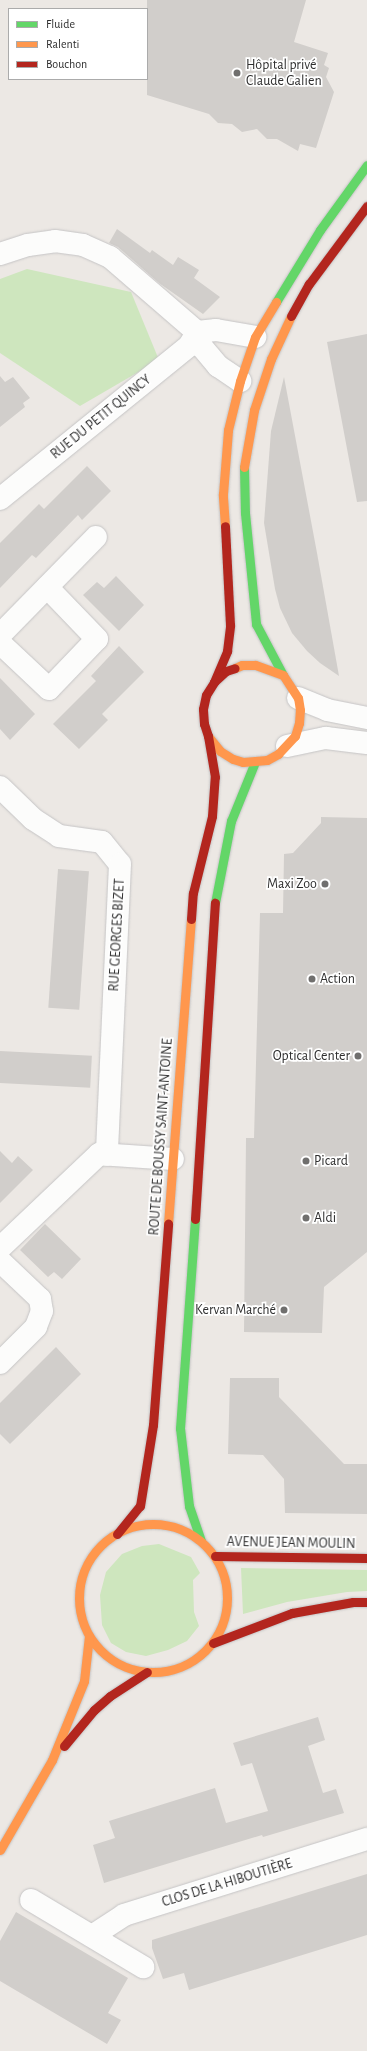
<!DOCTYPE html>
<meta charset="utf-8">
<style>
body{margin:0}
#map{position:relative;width:367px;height:2051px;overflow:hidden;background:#ece8e4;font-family:"Alegreya Sans",sans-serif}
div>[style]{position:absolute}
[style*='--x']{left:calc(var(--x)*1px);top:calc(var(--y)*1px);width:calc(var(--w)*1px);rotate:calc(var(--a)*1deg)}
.green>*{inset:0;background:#cee6be}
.building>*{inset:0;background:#d1cecb;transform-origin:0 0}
.roads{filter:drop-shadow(0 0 1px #c5c4c5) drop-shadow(0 0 1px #c5c4c5)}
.street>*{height:22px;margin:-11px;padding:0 11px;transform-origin:11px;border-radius:11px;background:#fcfcfb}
.fast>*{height:9px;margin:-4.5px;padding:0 4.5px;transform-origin:4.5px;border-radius:4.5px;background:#63d668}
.slow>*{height:9px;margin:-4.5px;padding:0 4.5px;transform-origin:4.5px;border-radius:4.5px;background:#ff974d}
.slow>.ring{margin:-4.5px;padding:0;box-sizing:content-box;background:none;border:9px solid #ff974d;border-radius:50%}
.jam>*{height:9px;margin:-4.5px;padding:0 4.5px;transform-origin:4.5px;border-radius:4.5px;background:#b3261e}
.dots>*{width:11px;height:11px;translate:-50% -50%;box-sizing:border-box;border:2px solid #fff;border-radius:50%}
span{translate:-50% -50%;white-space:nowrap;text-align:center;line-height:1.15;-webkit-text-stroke:3.5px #fff;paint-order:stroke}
.poi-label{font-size:14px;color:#2e2e2e}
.left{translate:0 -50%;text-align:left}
.right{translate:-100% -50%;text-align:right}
.street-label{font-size:14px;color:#2e2e2e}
.legend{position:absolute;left:8px;top:8px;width:140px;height:72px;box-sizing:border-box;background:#fff;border:1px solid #ababab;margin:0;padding:5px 7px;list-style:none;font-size:12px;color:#2e2e2e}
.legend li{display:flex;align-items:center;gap:8px;height:20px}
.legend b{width:20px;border:1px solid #ababab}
</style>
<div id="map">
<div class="green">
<div style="clip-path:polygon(27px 269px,131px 292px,159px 360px,80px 406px,0 353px,0 279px)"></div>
<div style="clip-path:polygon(159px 1544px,191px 1557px,200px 1573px,193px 1580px,194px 1612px,199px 1626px,187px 1641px,168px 1650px,146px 1656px,126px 1652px,111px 1643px,102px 1625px,100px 1595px,106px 1572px,122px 1554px,142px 1546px)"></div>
<div style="clip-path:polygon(241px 1568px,367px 1570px,367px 1591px,347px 1592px,287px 1602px,243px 1614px)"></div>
</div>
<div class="building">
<div style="clip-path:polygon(147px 0,306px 0,294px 42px,328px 53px,324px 65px,329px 68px,326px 77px,334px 92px,316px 148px,300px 144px,298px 151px,277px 139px,267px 139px,257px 129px,242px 132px,232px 124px,218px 123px,209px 114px,147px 95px)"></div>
<div style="clip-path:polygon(117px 229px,150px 253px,152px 250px,173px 265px,178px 257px,199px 270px,194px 278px,220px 297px,203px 314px,159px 283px,118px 247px,109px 243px)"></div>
<div style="clip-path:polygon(367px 334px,367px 501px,357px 502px,327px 342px)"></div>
<div style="clip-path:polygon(0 376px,5px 382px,13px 377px,30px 398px,23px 403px,25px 407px,0 427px)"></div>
<div style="clip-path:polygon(284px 377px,317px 553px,339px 676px,320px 663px,307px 651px,292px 633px,280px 608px,275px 589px,264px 523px,271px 431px)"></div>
<div style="clip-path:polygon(87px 466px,111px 491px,82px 520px,78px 515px,36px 558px,32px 555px,0 588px,0 543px,39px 504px,44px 509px)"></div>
<div style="clip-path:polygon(116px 576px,144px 605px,119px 631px,83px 595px,97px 582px,104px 588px)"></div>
<div style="clip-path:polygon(119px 646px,144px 672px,102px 714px,108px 720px,79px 749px,53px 724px,96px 681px,91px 676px)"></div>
<div style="clip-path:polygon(0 678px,35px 714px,10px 740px,0 729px)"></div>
<div style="clip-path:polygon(321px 817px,367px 818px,367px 1252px,324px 1287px,322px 1333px,244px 1332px,246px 1138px,254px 1138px,260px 913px,283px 913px,284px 854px,293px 853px,321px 823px)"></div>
<div style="left:58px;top:869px;width:31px;height:139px;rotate:4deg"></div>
<div style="left:0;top:1051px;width:92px;height:32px;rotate:3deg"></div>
<div style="clip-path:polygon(0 1151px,12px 1163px,18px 1156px,33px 1170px,0 1203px)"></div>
<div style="clip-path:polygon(45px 1224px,81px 1259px,62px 1279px,54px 1272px,48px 1277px,20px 1250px)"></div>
<div style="clip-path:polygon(56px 1347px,81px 1374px,10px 1444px,0 1434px,0 1403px)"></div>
<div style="clip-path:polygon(230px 1378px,279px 1378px,279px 1397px,344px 1464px,367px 1464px,367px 1514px,285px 1513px,284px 1479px,263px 1455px,228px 1454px)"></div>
<div style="clip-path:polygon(318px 1717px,325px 1740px,308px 1746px,323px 1793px,336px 1789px,344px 1813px,263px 1837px,262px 1835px,104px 1883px,93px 1845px,115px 1838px,109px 1821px,215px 1788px,226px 1823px,268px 1811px,252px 1763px,241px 1766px,233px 1743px)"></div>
<div style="clip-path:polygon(367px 1874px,367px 1935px,189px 1990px,184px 1973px,163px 1979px,152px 1948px,152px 1940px)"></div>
<div style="clip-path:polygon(16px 1912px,128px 1978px,108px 2013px,121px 2020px,107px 2044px,0 1981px,0 1941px)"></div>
</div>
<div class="roads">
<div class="street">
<div style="--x:0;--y:254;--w:29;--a:-18"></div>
<div style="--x:28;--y:245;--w:27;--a:-8"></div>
<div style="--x:55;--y:241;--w:28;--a:8"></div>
<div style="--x:83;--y:245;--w:30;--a:24"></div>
<div style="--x:110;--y:257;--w:115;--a:40.8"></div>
<div style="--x:197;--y:332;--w:16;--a:72"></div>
<div style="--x:202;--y:347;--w:25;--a:50"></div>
<div style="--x:218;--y:366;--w:27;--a:34"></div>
<div style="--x:197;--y:332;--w:19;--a:-6"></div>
<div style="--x:216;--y:330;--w:40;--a:10"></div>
<div style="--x:0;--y:499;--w:243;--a:-39"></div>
<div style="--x:189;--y:346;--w:16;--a:-60"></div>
<div style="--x:0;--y:635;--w:137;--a:-45.6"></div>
<div style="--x:0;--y:643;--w:67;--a:43.2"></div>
<div style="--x:49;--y:689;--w:69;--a:-46.2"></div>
<div style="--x:97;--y:639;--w:72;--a:-133.9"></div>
<div style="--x:298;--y:698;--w:31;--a:22"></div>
<div style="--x:327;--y:710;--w:41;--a:11.3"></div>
<div style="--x:287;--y:746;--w:40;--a:-12"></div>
<div style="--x:326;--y:738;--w:41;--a:7"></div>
<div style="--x:0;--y:787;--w:46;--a:44.1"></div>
<div style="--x:33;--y:819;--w:31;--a:33"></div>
<div style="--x:59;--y:836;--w:43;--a:7.9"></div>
<div style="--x:102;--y:842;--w:28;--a:51"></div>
<div style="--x:120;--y:864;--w:291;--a:92.6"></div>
<div style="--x:0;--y:1248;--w:137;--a:-43.5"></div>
<div style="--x:99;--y:1154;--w:74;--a:3.9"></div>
<div style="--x:0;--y:1261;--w:55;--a:43.5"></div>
<div style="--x:40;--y:1299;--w:12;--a:81"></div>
<div style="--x:42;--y:1311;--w:17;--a:111"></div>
<div style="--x:36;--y:1327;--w:51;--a:135"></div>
<div style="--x:31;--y:1900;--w:131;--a:30.9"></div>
<div style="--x:92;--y:1936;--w:38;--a:-33"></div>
<div style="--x:124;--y:1915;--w:255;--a:-17.4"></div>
</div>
<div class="fast">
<div style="--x:276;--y:302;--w:84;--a:-58.6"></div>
<div style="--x:320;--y:230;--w:80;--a:-54.1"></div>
<div style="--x:244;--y:467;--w:46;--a:88.8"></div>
<div style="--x:245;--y:513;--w:112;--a:84.3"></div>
<div style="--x:256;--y:624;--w:58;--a:62.1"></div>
<div style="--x:215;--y:903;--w:84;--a:-79"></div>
<div style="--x:231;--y:821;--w:64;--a:-67.9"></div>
<div style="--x:195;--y:1219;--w:210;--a:94.1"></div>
<div style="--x:180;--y:1428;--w:79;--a:83.4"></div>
<div style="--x:189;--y:1506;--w:37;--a:71"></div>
</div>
<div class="slow">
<div style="--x:244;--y:467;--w:58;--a:-80"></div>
<div style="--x:254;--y:410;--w:54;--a:-71.6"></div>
<div style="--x:271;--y:359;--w:47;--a:-65.1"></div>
<div style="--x:225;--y:526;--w:32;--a:-94"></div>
<div style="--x:223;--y:494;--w:64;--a:-85.5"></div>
<div style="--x:228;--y:430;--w:50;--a:-76.2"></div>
<div style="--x:240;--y:381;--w:46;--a:-71.2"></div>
<div style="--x:255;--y:337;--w:41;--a:-59"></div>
<div style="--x:208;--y:736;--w:19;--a:51"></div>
<div style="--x:220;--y:751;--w:15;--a:32"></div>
<div style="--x:233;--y:759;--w:10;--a:17"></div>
<div style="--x:243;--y:762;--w:24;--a:-5"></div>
<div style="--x:267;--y:760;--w:13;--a:-29"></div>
<div style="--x:278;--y:754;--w:25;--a:-47"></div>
<div style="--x:295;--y:736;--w:14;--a:-73"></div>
<div style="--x:299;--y:723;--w:13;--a:-86"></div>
<div style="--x:300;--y:710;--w:12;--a:-99"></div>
<div style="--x:298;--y:698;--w:27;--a:-123"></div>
<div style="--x:283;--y:675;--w:30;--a:-160"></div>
<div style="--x:255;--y:665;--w:13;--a:180"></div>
<div style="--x:242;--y:665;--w:8;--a:157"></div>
<div style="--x:168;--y:1224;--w:306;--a:-85.7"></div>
<div class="ring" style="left:79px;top:1524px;width:139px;height:139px"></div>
<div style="--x:0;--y:1850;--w:104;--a:-60"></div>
<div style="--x:52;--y:1760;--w:85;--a:-67.9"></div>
<div style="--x:84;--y:1681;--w:45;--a:-83.7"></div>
</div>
<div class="jam">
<div style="--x:291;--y:316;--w:37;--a:-61"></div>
<div style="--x:309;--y:284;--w:97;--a:-53.4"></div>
<div style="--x:214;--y:682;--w:34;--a:-67"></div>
<div style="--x:227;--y:651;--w:26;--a:-83"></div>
<div style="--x:230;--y:625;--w:99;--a:-92.9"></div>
<div style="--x:191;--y:919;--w:26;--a:-86"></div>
<div style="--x:193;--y:893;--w:79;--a:-76.1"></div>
<div style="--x:212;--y:816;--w:39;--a:-86"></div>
<div style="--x:215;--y:777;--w:42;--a:-99.7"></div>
<div style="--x:208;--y:736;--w:13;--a:-108"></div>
<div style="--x:204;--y:724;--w:15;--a:-94"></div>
<div style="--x:203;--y:709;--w:14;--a:-78"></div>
<div style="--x:206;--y:695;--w:15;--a:-58"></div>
<div style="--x:214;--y:682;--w:16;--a:-43"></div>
<div style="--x:226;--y:671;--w:9;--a:-18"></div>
<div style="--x:195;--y:1219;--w:317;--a:-86.4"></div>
<div style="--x:117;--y:1534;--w:36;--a:-51"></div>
<div style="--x:140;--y:1506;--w:82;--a:-80.9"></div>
<div style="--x:153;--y:1425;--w:202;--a:-85.7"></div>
<div style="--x:215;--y:1556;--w:152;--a:0.8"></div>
<div style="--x:213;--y:1643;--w:85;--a:-20.8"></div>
<div style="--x:292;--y:1613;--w:62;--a:-10.2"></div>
<div style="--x:353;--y:1602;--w:14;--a:0"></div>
<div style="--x:64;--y:1746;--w:47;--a:-50.2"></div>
<div style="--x:94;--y:1710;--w:21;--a:-41"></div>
<div style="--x:110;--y:1696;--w:44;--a:-33"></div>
</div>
</div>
<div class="dots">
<div style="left:237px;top:73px;background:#706f6e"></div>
<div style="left:325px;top:884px;background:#706f6e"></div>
<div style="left:312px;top:979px;background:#706f6e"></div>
<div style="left:358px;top:1056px;background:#706f6e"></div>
<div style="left:306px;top:1161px;background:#706f6e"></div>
<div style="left:306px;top:1218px;background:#706f6e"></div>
<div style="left:284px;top:1310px;background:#706f6e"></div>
</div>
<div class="poi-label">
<span class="left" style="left:246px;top:73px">Hôpital privé<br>Claude Galien</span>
<span class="right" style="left:317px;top:884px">Maxi Zoo</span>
<span class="left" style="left:320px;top:979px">Action</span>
<span class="right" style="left:350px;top:1056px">Optical Center</span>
<span class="left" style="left:314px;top:1161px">Picard</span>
<span class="left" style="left:314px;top:1218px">Aldi</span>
<span class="right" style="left:276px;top:1310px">Kervan Marché</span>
</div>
<div class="street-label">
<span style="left:101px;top:417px;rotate:-39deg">RUE DU PETIT QUINCY</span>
<span style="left:117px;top:935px;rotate:-87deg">RUE GEORGES BIZET</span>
<span style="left:161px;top:1137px;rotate:-86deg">ROUTE DE BOUSSY SAINT-ANTOINE</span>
<span style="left:291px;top:1543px;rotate:1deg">AVENUE JEAN MOULIN</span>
<span style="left:227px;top:1883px;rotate:-17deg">CLOS DE LA HIBOUTIÈRE</span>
</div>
<ul class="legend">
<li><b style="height:5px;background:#63d668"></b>Fluide</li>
<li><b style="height:5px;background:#ff974d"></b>Ralenti</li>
<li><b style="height:5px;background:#b3261e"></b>Bouchon</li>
</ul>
</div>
